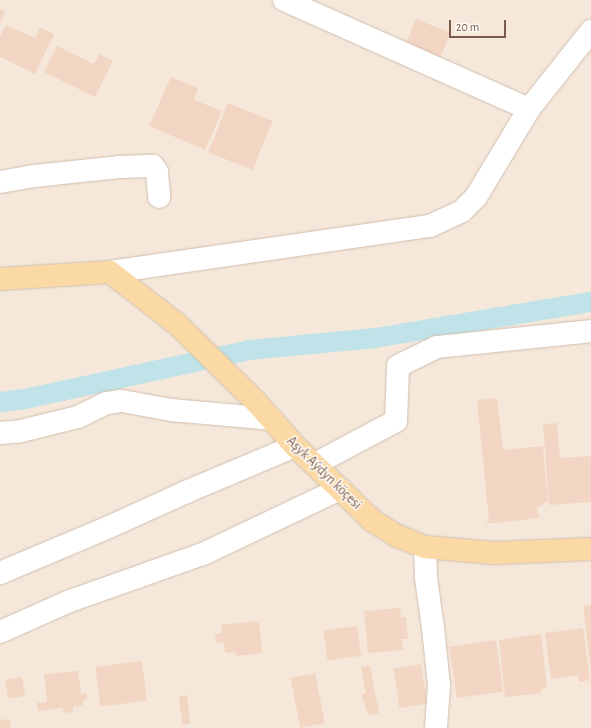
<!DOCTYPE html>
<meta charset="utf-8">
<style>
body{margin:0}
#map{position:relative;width:591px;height:728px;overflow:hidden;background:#fdf6ec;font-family:"Alegreya Sans",sans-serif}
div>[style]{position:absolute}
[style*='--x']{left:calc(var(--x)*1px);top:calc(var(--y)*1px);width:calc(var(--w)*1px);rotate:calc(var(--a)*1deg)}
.residential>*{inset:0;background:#f5e8da;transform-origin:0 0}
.canal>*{height:20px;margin:-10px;padding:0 10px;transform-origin:10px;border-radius:10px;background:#bfe3e8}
.building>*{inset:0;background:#f3d5c3;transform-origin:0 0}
.roads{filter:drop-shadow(0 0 1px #d1beb0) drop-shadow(0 0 1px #d1beb0)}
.minor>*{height:22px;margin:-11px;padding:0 11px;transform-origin:11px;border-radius:11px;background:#fff}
.major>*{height:22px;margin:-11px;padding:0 11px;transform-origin:11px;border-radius:11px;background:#fbd9a5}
span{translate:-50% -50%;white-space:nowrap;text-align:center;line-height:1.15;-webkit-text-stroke:3px #fffaf3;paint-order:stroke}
.street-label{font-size:14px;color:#7a5c4d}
.scale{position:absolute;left:449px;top:20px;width:57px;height:18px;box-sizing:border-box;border:2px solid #7a5c4d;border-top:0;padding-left:5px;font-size:12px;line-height:14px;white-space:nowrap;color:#7a5c4d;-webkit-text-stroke:3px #fffaf3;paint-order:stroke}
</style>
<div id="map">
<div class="residential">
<div style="left:0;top:0;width:591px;height:728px"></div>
</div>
<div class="canal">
<div style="--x:0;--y:402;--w:25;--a:-7"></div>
<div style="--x:25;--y:399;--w:229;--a:-12.3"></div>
<div style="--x:249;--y:350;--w:127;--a:-5.4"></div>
<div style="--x:375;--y:338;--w:219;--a:-9.5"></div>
</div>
<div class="building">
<div style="clip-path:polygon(0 9px,5px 11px,0 23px)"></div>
<div style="left:416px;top:19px;width:37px;height:29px;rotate:22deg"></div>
<div style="clip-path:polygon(6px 25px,35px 38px,40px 27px,54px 34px,35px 74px,0 57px,0 37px)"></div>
<div style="clip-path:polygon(57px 46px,94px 64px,100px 54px,113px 61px,95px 97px,44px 72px)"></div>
<div style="clip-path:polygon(171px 77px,198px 88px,194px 100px,222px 111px,205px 150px,149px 126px)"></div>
<div style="left:228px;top:103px;width:48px;height:53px;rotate:22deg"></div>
<div style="clip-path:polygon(497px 398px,503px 450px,543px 446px,548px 501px,537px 508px,539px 518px,484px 524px,489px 521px,477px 400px)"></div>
<div style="clip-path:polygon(557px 423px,560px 458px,591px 456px,591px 502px,549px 505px,543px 424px)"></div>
<div style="clip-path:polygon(591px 605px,591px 664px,590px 664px,583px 606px)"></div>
<div style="clip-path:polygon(400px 608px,401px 617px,406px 617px,408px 639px,402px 639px,403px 650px,368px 653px,364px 611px)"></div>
<div style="clip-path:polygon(259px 621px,262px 653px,236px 656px,236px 652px,225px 653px,224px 642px,216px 643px,215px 634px,222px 633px,221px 625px)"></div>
<div style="left:357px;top:626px;width:30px;height:34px;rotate:82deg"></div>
<div style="clip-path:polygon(583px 628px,590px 680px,579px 682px,578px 675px,551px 679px,545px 633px)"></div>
<div style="clip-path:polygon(541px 634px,547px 688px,541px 689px,541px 693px,505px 697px,499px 640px)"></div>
<div style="left:496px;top:640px;width:52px;height:47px;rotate:82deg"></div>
<div style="left:142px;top:661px;width:40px;height:47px;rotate:83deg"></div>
<div style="left:421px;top:664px;width:40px;height:28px;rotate:81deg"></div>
<div style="clip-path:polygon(370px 666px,379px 713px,368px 715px,361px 694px,366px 693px,361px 667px)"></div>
<div style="clip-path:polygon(78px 671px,81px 694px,87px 693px,87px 700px,83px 701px,83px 705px,73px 707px,73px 712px,63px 713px,63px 708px,38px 711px,37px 703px,47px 702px,44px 674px)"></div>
<div style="left:315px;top:673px;width:51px;height:25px;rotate:79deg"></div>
<div style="left:22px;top:677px;width:19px;height:17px;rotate:81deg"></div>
<div style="left:187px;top:695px;width:29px;height:8px;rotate:84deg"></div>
<div style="clip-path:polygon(10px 719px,11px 728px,0 728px,0 720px)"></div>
</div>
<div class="roads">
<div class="minor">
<div style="--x:284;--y:0;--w:268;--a:24"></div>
<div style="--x:0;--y:182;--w:35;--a:-10"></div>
<div style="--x:34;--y:176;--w:85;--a:-6"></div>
<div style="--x:119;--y:167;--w:34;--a:-2"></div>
<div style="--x:153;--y:166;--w:7;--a:56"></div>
<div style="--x:157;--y:172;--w:25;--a:85"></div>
<div style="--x:110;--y:272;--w:323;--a:-8.2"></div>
<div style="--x:430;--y:226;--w:35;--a:-25"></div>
<div style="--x:462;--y:211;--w:20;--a:-45"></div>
<div style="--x:476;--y:197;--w:103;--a:-58.9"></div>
<div style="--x:529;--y:109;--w:100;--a:-51.5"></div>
<div style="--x:0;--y:433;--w:21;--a:-5"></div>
<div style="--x:21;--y:431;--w:59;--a:-13.8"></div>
<div style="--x:78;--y:417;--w:32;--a:-26"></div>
<div style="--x:107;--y:403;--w:15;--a:-8"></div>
<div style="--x:122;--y:401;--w:50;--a:10.4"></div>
<div style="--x:171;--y:410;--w:100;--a:5.1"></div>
<div style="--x:315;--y:464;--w:92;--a:-28"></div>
<div style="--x:396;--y:421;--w:55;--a:-87.9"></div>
<div style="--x:398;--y:366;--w:43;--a:-26"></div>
<div style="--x:437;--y:347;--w:155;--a:-5.9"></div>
<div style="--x:425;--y:547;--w:31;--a:88"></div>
<div style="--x:426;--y:578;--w:50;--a:82"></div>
<div style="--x:433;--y:628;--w:57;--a:84"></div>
<div style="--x:439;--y:685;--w:43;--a:94"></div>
<div style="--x:0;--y:573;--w:118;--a:-22.9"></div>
<div style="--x:109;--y:527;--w:85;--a:-24.4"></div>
<div style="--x:186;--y:492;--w:118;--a:-22.9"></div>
<div style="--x:0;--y:632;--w:77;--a:-23.9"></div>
<div style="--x:70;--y:601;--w:141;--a:-19.5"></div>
<div style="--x:203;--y:554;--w:152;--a:-25.4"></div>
</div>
<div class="major">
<div style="--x:0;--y:279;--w:110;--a:-3.6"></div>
<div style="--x:110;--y:272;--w:85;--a:37.8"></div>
<div style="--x:177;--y:324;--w:111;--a:44.6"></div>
<div style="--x:256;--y:402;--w:59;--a:48.4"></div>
<div style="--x:295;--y:446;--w:108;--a:43.9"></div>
<div style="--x:373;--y:521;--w:26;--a:32"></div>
<div style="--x:395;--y:535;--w:32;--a:22"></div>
<div style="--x:425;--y:547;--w:69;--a:5"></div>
<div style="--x:494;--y:553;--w:97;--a:-2.4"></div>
</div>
</div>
<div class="street-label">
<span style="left:324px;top:473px;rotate:44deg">Aşyk Aýdyn köçesi</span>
</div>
<div class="scale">20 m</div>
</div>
